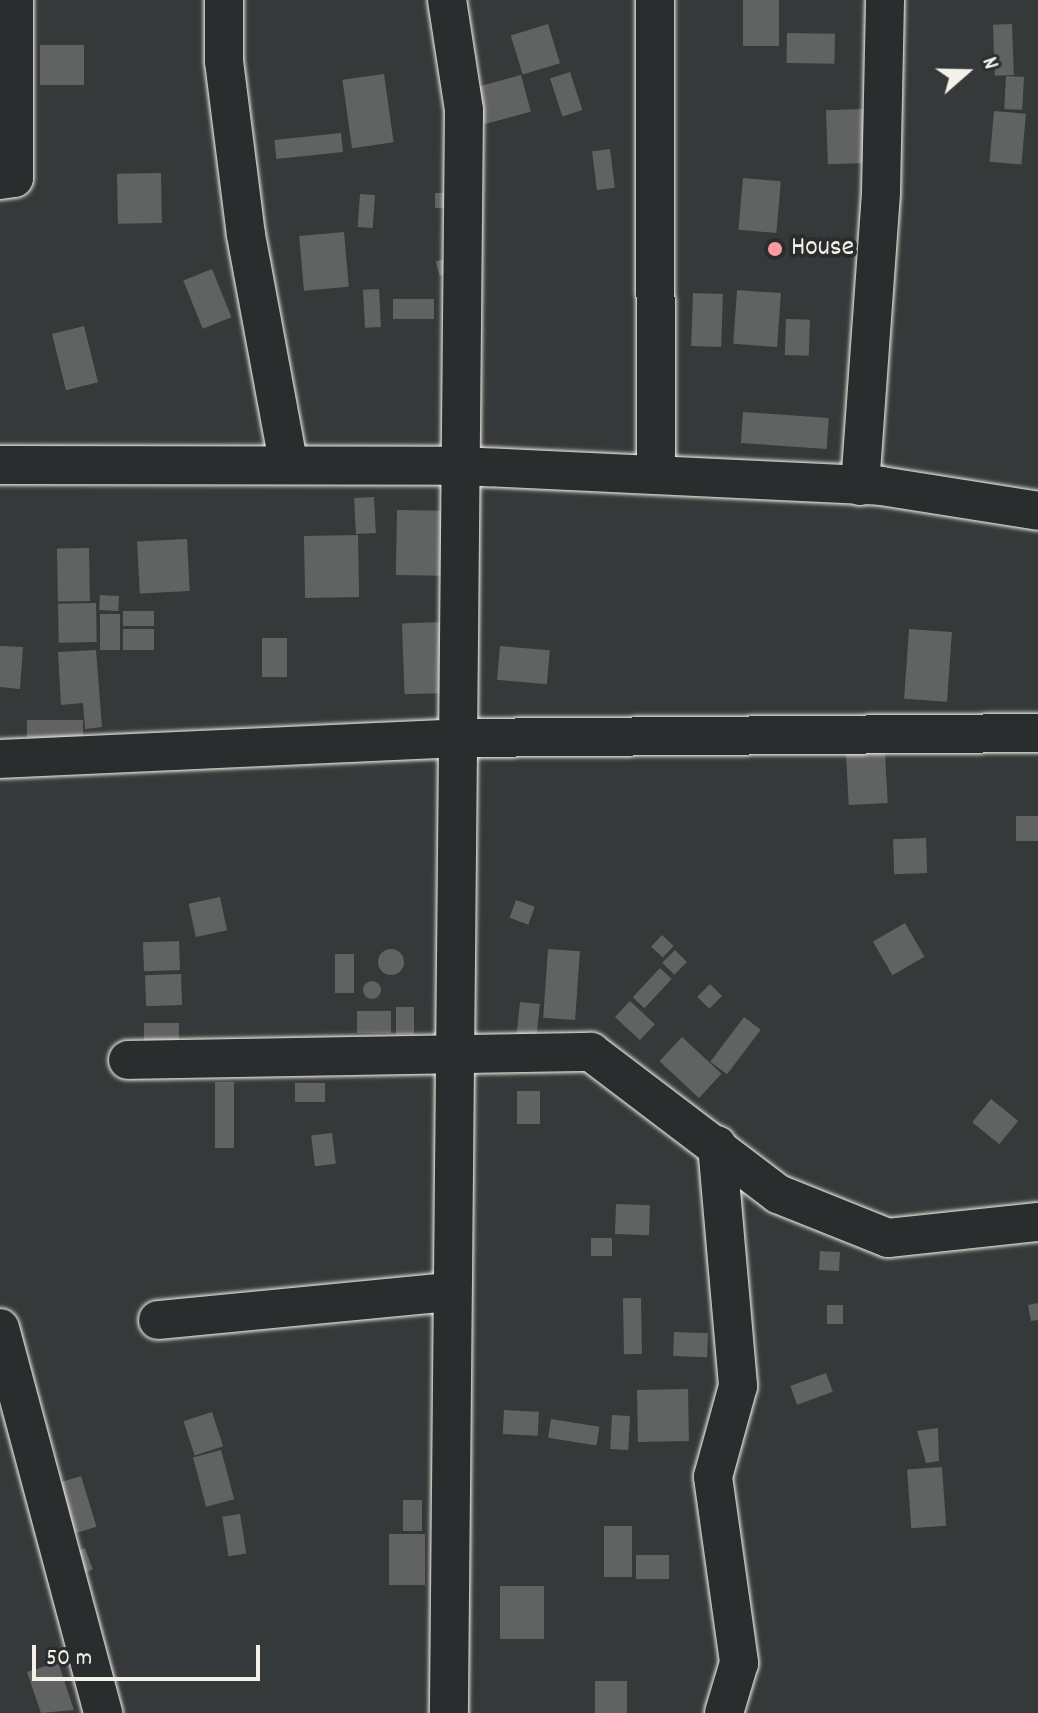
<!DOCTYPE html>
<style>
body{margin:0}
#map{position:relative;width:1038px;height:1713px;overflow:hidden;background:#363939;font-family:Dekko,sans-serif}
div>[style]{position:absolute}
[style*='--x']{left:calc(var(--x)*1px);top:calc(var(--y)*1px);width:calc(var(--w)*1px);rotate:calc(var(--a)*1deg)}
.building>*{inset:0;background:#616362;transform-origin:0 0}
.round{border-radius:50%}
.roads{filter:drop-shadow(0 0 2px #f4f1e8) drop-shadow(0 0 2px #f4f1e8)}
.minor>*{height:38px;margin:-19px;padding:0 19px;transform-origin:19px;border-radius:19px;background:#2a2d2e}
.dots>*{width:22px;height:22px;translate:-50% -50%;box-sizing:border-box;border:4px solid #2a2d2e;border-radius:50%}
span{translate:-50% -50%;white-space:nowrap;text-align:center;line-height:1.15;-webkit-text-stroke:8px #2a2d2e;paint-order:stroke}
.poi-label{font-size:28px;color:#f4f1e8}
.left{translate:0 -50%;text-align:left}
.north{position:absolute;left:926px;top:32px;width:80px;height:80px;-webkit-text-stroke:6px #2a2d2e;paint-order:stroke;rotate:70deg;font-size:22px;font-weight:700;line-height:32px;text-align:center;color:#f4f1e8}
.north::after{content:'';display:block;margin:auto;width:28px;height:36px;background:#f4f1e8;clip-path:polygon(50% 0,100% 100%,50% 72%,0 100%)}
.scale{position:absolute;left:32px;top:1645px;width:228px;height:36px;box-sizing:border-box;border:4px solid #f4f1e8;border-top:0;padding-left:10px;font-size:24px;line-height:28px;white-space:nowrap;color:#f4f1e8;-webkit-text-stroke:6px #2a2d2e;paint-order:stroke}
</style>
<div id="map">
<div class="building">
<div style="left:743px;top:0;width:36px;height:46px"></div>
<div style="left:548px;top:24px;width:41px;height:39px;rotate:73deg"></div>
<div style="left:1012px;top:24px;width:51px;height:19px;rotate:88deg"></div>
<div style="left:787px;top:33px;width:48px;height:30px;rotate:1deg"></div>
<div style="left:40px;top:45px;width:44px;height:40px"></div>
<div style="left:570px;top:72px;width:40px;height:21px;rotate:72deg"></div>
<div style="left:384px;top:74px;width:69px;height:42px;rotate:82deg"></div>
<div style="left:521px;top:75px;width:38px;height:48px;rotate:75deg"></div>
<div style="left:1006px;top:76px;width:18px;height:33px;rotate:3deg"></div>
<div style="left:864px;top:109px;width:54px;height:38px;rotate:88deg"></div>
<div style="left:994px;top:111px;width:32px;height:51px;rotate:5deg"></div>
<div style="left:341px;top:133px;width:19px;height:67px;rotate:84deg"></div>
<div style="left:610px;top:149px;width:39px;height:18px;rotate:83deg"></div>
<div style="left:161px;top:173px;width:50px;height:44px;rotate:89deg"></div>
<div style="left:743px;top:178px;width:38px;height:52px;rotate:5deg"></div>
<div style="left:435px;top:193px;width:15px;height:15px"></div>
<div style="left:360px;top:194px;width:15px;height:33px;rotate:4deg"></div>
<div style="left:344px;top:232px;width:55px;height:45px;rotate:85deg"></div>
<div style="left:451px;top:257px;width:15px;height:16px;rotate:74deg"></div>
<div style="left:212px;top:269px;width:52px;height:31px;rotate:68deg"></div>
<div style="left:379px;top:289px;width:38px;height:16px;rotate:87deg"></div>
<div style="left:737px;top:290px;width:44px;height:54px;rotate:4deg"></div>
<div style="left:693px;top:293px;width:30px;height:53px;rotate:2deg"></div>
<div style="left:434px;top:299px;width:20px;height:41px;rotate:90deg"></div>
<div style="left:786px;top:319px;width:24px;height:36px;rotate:2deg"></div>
<div style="left:84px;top:326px;width:58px;height:33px;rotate:76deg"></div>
<div style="left:743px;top:412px;width:86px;height:31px;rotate:4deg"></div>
<div style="left:374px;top:497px;width:36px;height:20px;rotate:87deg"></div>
<div style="left:397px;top:510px;width:47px;height:65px;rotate:1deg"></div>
<div style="left:358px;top:535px;width:62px;height:54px;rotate:89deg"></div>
<div style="left:187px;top:539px;width:52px;height:50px;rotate:87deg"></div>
<div style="left:89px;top:548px;width:53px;height:32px;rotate:89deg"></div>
<div style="left:100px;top:595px;width:19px;height:15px;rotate:3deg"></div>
<div style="left:96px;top:603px;width:39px;height:38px;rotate:89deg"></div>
<div style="left:123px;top:611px;width:31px;height:15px"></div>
<div style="left:100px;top:614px;width:20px;height:36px"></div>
<div style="left:442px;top:622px;width:71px;height:40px;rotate:88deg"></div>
<div style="left:123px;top:629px;width:31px;height:21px"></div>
<div style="left:909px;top:629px;width:43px;height:70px;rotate:4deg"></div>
<div style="left:262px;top:638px;width:25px;height:39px"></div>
<div style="clip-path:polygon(0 646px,23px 647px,20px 689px,0 687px)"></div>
<div style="left:500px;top:646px;width:50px;height:34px;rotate:5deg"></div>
<div style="clip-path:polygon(96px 650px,102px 727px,85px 729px,83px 703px,61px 705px,58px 652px)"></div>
<div style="left:27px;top:720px;width:56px;height:21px"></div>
<div style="left:885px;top:752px;width:51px;height:39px;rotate:87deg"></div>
<div style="left:1038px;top:816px;width:25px;height:22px;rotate:90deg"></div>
<div style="left:926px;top:838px;width:35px;height:33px;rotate:88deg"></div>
<div style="left:220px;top:897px;width:34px;height:32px;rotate:78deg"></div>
<div style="left:516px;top:900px;width:20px;height:19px;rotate:20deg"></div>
<div style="left:905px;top:923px;width:39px;height:37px;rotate:60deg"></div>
<div style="left:662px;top:935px;width:16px;height:16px;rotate:43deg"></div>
<div style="left:179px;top:941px;width:29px;height:36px;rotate:88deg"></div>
<div class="round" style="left:378px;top:949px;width:26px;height:26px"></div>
<div style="left:548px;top:949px;width:32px;height:69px;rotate:4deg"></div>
<div style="left:675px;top:950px;width:17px;height:18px;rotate:45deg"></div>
<div style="left:335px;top:954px;width:19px;height:39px"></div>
<div style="left:660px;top:968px;width:16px;height:40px;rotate:43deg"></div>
<div style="left:181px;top:974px;width:31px;height:36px;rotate:88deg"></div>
<div class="round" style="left:363px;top:981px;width:18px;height:18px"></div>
<div style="left:710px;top:984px;width:17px;height:18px;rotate:45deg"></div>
<div style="left:630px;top:1001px;width:34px;height:22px;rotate:43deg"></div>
<div style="left:520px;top:1002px;width:20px;height:36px;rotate:6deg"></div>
<div style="left:396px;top:1007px;width:18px;height:27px"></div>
<div style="left:391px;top:1011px;width:22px;height:34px;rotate:90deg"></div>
<div style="left:744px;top:1017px;width:21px;height:56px;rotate:37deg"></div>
<div style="left:144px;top:1023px;width:35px;height:23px"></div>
<div style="left:682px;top:1037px;width:54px;height:33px;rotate:43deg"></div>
<div style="left:215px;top:1082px;width:19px;height:66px"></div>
<div style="left:295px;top:1083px;width:30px;height:19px"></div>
<div style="left:517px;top:1091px;width:23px;height:33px"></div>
<div style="left:991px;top:1099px;width:35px;height:30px;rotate:39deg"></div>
<div style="left:332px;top:1133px;width:31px;height:21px;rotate:83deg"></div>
<div style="left:616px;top:1204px;width:34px;height:30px;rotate:2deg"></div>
<div style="left:591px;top:1238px;width:21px;height:18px"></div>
<div style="left:820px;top:1251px;width:20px;height:19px;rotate:3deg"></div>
<div style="left:641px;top:1298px;width:56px;height:18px;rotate:89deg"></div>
<div style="clip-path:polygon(1038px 1303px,1038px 1320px,1031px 1321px,1028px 1305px)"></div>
<div style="left:827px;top:1305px;width:16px;height:19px"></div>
<div style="left:674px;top:1332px;width:34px;height:24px;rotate:2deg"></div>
<div style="left:826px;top:1373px;width:20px;height:38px;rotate:70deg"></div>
<div style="left:688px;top:1389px;width:52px;height:51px;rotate:89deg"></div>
<div style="left:504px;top:1410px;width:35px;height:24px;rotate:3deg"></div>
<div style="left:212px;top:1412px;width:36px;height:30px;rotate:72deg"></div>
<div style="left:612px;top:1415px;width:18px;height:34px;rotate:3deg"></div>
<div style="left:551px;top:1419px;width:49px;height:19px;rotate:9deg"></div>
<div style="clip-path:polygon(938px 1428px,939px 1461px,926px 1463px,917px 1431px)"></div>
<div style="left:221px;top:1450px;width:51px;height:29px;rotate:75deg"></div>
<div style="left:942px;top:1467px;width:59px;height:35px;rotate:86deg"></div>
<div style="left:81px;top:1476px;width:53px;height:36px;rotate:73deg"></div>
<div style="left:403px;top:1500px;width:19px;height:31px"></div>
<div style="left:240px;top:1514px;width:40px;height:18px;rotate:81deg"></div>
<div style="left:604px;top:1526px;width:28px;height:51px"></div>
<div style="left:389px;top:1534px;width:36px;height:51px"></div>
<div style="left:85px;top:1548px;width:23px;height:19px;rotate:70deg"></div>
<div style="left:636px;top:1555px;width:33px;height:24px"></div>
<div style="left:500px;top:1586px;width:44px;height:53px"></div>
<div style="clip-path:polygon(58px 1662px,74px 1710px,41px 1713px,27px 1672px)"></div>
<div style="left:595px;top:1681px;width:32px;height:32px"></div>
</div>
<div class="roads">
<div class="minor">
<div style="--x:224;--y:0;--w:61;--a:90"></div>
<div style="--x:224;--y:61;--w:175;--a:82.8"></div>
<div style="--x:246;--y:235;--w:231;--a:79.5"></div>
<div style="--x:447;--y:0;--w:111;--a:81.2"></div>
<div style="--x:464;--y:110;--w:1603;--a:90.54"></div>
<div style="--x:655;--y:0;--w:475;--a:89.9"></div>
<div style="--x:0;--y:180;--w:14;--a:-8"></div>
<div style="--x:14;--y:178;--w:178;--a:-90"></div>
<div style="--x:0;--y:465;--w:462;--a:0.1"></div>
<div style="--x:462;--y:466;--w:419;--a:2.7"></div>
<div style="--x:881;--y:486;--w:159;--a:9"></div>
<div style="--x:860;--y:486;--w:295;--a:-85.9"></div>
<div style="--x:881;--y:192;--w:192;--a:-88.8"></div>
<div style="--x:0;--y:759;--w:458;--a:-2.6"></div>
<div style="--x:458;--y:738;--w:580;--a:-0.49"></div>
<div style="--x:128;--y:1060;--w:463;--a:-1"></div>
<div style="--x:591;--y:1052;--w:235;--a:37.2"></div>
<div style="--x:778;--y:1194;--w:118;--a:21.8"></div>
<div style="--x:888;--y:1238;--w:151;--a:-6.1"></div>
<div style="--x:717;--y:1145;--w:242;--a:85"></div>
<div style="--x:738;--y:1386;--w:94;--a:105.4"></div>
<div style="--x:713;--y:1477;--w:188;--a:82"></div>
<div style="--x:739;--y:1663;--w:52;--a:106.7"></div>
<div style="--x:158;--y:1320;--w:294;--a:-5.5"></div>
<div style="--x:0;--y:1328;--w:399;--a:75"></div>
</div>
</div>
<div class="dots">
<div style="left:775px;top:249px;background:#ff9aa2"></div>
</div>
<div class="poi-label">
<span class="left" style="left:791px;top:249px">House</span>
</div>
<div class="north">N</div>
<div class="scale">50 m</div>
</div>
